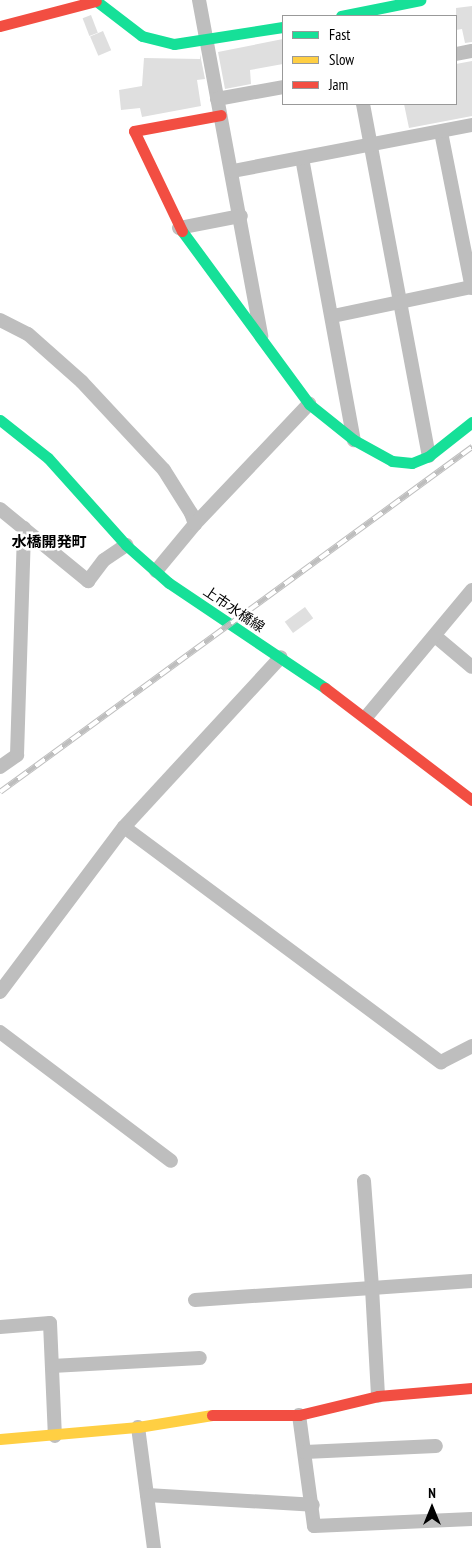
<!DOCTYPE html>
<meta charset="utf-8">
<style>
body{margin:0}
#map{position:relative;width:472px;height:1548px;overflow:hidden;background:#fff;font-family:"PT Sans Narrow","Noto Sans JP",sans-serif}
div>[style]{position:absolute}
[style*='--x']{left:calc(var(--x)*1px);top:calc(var(--y)*1px);width:calc(var(--w)*1px);rotate:calc(var(--a)*1deg)}
.building>*{inset:0;background:#dfdfdf;transform-origin:0 0}
.street>*{height:14px;margin:-7px;padding:0 7px;transform-origin:7px;border-radius:7px;background:#bebebe}
.fast>*{height:11px;margin:-5.5px;padding:0 5.5px;transform-origin:5.5px;border-radius:5.5px;background:#16e098}
.slow>*{height:11px;margin:-5.5px;padding:0 5.5px;transform-origin:5.5px;border-radius:5.5px;background:#ffcf43}
.jam>*{height:11px;margin:-5.5px;padding:0 5.5px;transform-origin:5.5px;border-radius:5.5px;background:#f24e42}
.rail>*{height:5.5px;margin-top:-2.75px;transform-origin:0;background:repeating-linear-gradient(90deg,#fff 0 11px,#bebebe 0 22px);box-sizing:border-box;border-block:1px solid #bebebe}
span{translate:-50% -50%;white-space:nowrap;text-align:center;line-height:1.15;-webkit-text-stroke:5px #fff;paint-order:stroke}
.street-label{font-size:14px;color:#000}
.neighbourhood-label{font-size:15px;color:#000;font-weight:700}
.legend{position:absolute;left:282px;top:15px;width:175px;height:90px;box-sizing:border-box;background:#fff;border:1px solid #999;margin:0;padding:6px 9px;list-style:none;font-size:15px;color:#000}
.legend li{display:flex;align-items:center;gap:10px;height:25px}
.legend b{width:25px;border:1px solid #999}
.north{position:absolute;left:407px;top:1483px;width:50px;height:50px;-webkit-text-stroke:4px #fff;paint-order:stroke;rotate:0deg;font-size:14px;font-weight:700;line-height:20px;text-align:center;color:#000}
.north::after{content:'';display:block;margin:auto;width:18px;height:22px;background:#000;clip-path:polygon(50% 0,100% 100%,50% 72%,0 100%)}
</style>
<div id="map">
<div class="building">
<div style="clip-path:polygon(472px 6px,472px 42px,465px 43px,462px 29px,456px 30px,456px 8px)"></div>
<div style="left:91px;top:15px;width:19px;height:9px;rotate:69deg"></div>
<div style="left:103px;top:31px;width:21px;height:14px;rotate:67deg"></div>
<div style="clip-path:polygon(283px 39px,283px 64px,250px 70px,251px 84px,225px 89px,218px 52px)"></div>
<div style="clip-path:polygon(200px 54px,205px 79px,197px 80px,201px 106px,142px 117px,140px 108px,121px 110px,119px 90px,142px 86px,144px 58px,200px 59px)"></div>
<div style="clip-path:polygon(472px 61px,472px 116px,409px 128px,404px 104px,456px 104px,456px 64px)"></div>
<div style="left:305px;top:607px;width:14px;height:25px;rotate:54deg"></div>
</div>
<div class="street">
<div style="--x:199;--y:0;--w:342;--a:79.5"></div>
<div style="--x:456;--y:54;--w:16;--a:-11"></div>
<div style="--x:217;--y:99;--w:67;--a:-10.3"></div>
<div style="--x:363;--y:104;--w:358;--a:79.4"></div>
<div style="--x:441;--y:132;--w:159;--a:78.8"></div>
<div style="--x:302;--y:158;--w:287;--a:79.6"></div>
<div style="--x:233;--y:171;--w:243;--a:-10.9"></div>
<div style="--x:179;--y:228;--w:63;--a:-11"></div>
<div style="--x:333;--y:316;--w:142;--a:-11.8"></div>
<div style="--x:0;--y:320;--w:31;--a:27"></div>
<div style="--x:28;--y:334;--w:72;--a:41.6"></div>
<div style="--x:82;--y:382;--w:120;--a:47"></div>
<div style="--x:164;--y:470;--w:51;--a:57.9"></div>
<div style="--x:191;--y:513;--w:12;--a:70"></div>
<div style="--x:195;--y:524;--w:61;--a:129.7"></div>
<div style="--x:0;--y:509;--w:114;--a:39.3"></div>
<div style="--x:88;--y:581;--w:26;--a:-53"></div>
<div style="--x:104;--y:560;--w:27;--a:-34"></div>
<div style="--x:195;--y:524;--w:166;--a:-46.5"></div>
<div style="--x:435;--y:636;--w:48;--a:40"></div>
<div style="--x:367;--y:716;--w:164;--a:-50.2"></div>
<div style="--x:0;--y:767;--w:21;--a:-35"></div>
<div style="--x:17;--y:755;--w:227;--a:-88.2"></div>
<div style="--x:124;--y:827;--w:395;--a:36.6"></div>
<div style="--x:441;--y:1062;--w:35;--a:-27"></div>
<div style="--x:0;--y:992;--w:206;--a:-53.1"></div>
<div style="--x:124;--y:827;--w:231;--a:-47.3"></div>
<div style="--x:0;--y:1032;--w:214;--a:37"></div>
<div style="--x:364;--y:1181;--w:107;--a:85.7"></div>
<div style="--x:372;--y:1288;--w:100;--a:-4"></div>
<div style="--x:195;--y:1300;--w:177;--a:-3.9"></div>
<div style="--x:372;--y:1288;--w:108;--a:86.8"></div>
<div style="--x:0;--y:1327;--w:50;--a:-4.6"></div>
<div style="--x:50;--y:1323;--w:113;--a:87.5"></div>
<div style="--x:52;--y:1366;--w:148;--a:-3.1"></div>
<div style="--x:299;--y:1415;--w:112;--a:82.3"></div>
<div style="--x:314;--y:1526;--w:158;--a:-2.5"></div>
<div style="--x:138;--y:1427;--w:122;--a:82.5"></div>
<div style="--x:305;--y:1452;--w:131;--a:-2.6"></div>
<div style="--x:147;--y:1495;--w:166;--a:3.4"></div>
</div>
<div class="fast">
<div style="--x:95;--y:0;--w:59;--a:37.5"></div>
<div style="--x:142;--y:36;--w:33;--a:14"></div>
<div style="--x:174;--y:44;--w:110;--a:-8.9"></div>
<div style="--x:341;--y:16;--w:81;--a:-11.4"></div>
<div style="--x:182;--y:231;--w:215;--a:53.7"></div>
<div style="--x:309;--y:404;--w:58;--a:38.7"></div>
<div style="--x:354;--y:440;--w:43;--a:28.9"></div>
<div style="--x:392;--y:461;--w:20;--a:6"></div>
<div style="--x:412;--y:463;--w:18;--a:-22"></div>
<div style="--x:429;--y:456;--w:55;--a:-38.3"></div>
<div style="--x:0;--y:420;--w:61;--a:38.4"></div>
<div style="--x:48;--y:458;--w:117;--a:48.1"></div>
<div style="--x:126;--y:545;--w:57;--a:41.5"></div>
<div style="--x:169;--y:583;--w:188;--a:33.9"></div>
</div>
<div class="slow">
<div style="--x:0;--y:1439;--w:139;--a:-5"></div>
<div style="--x:138;--y:1427;--w:75;--a:-9.2"></div>
</div>
<div class="jam">
<div style="--x:0;--y:26;--w:99;--a:-14.6"></div>
<div style="--x:182;--y:231;--w:111;--a:-115.6"></div>
<div style="--x:134;--y:131;--w:88;--a:-10.4"></div>
<div style="--x:325;--y:688;--w:185;--a:37.3"></div>
<div style="--x:212;--y:1415;--w:87;--a:0"></div>
<div style="--x:299;--y:1415;--w:81;--a:-13.5"></div>
<div style="--x:378;--y:1396;--w:94;--a:-4.9"></div>
</div>
<div class="rail">
<div style="--x:0;--y:792;--w:585;--a:-36.16"></div>
</div>
<div class="street-label">
<span style="left:234px;top:609px;rotate:34deg">上市水橋線</span>
</div>
<div class="neighbourhood-label">
<span style="left:49px;top:542px">水橋開発町</span>
</div>
<ul class="legend">
<li><b style="height:6px;background:#16e098"></b>Fast</li>
<li><b style="height:6px;background:#ffcf43"></b>Slow</li>
<li><b style="height:6px;background:#f24e42"></b>Jam</li>
</ul>
<div class="north">N</div>
</div>
